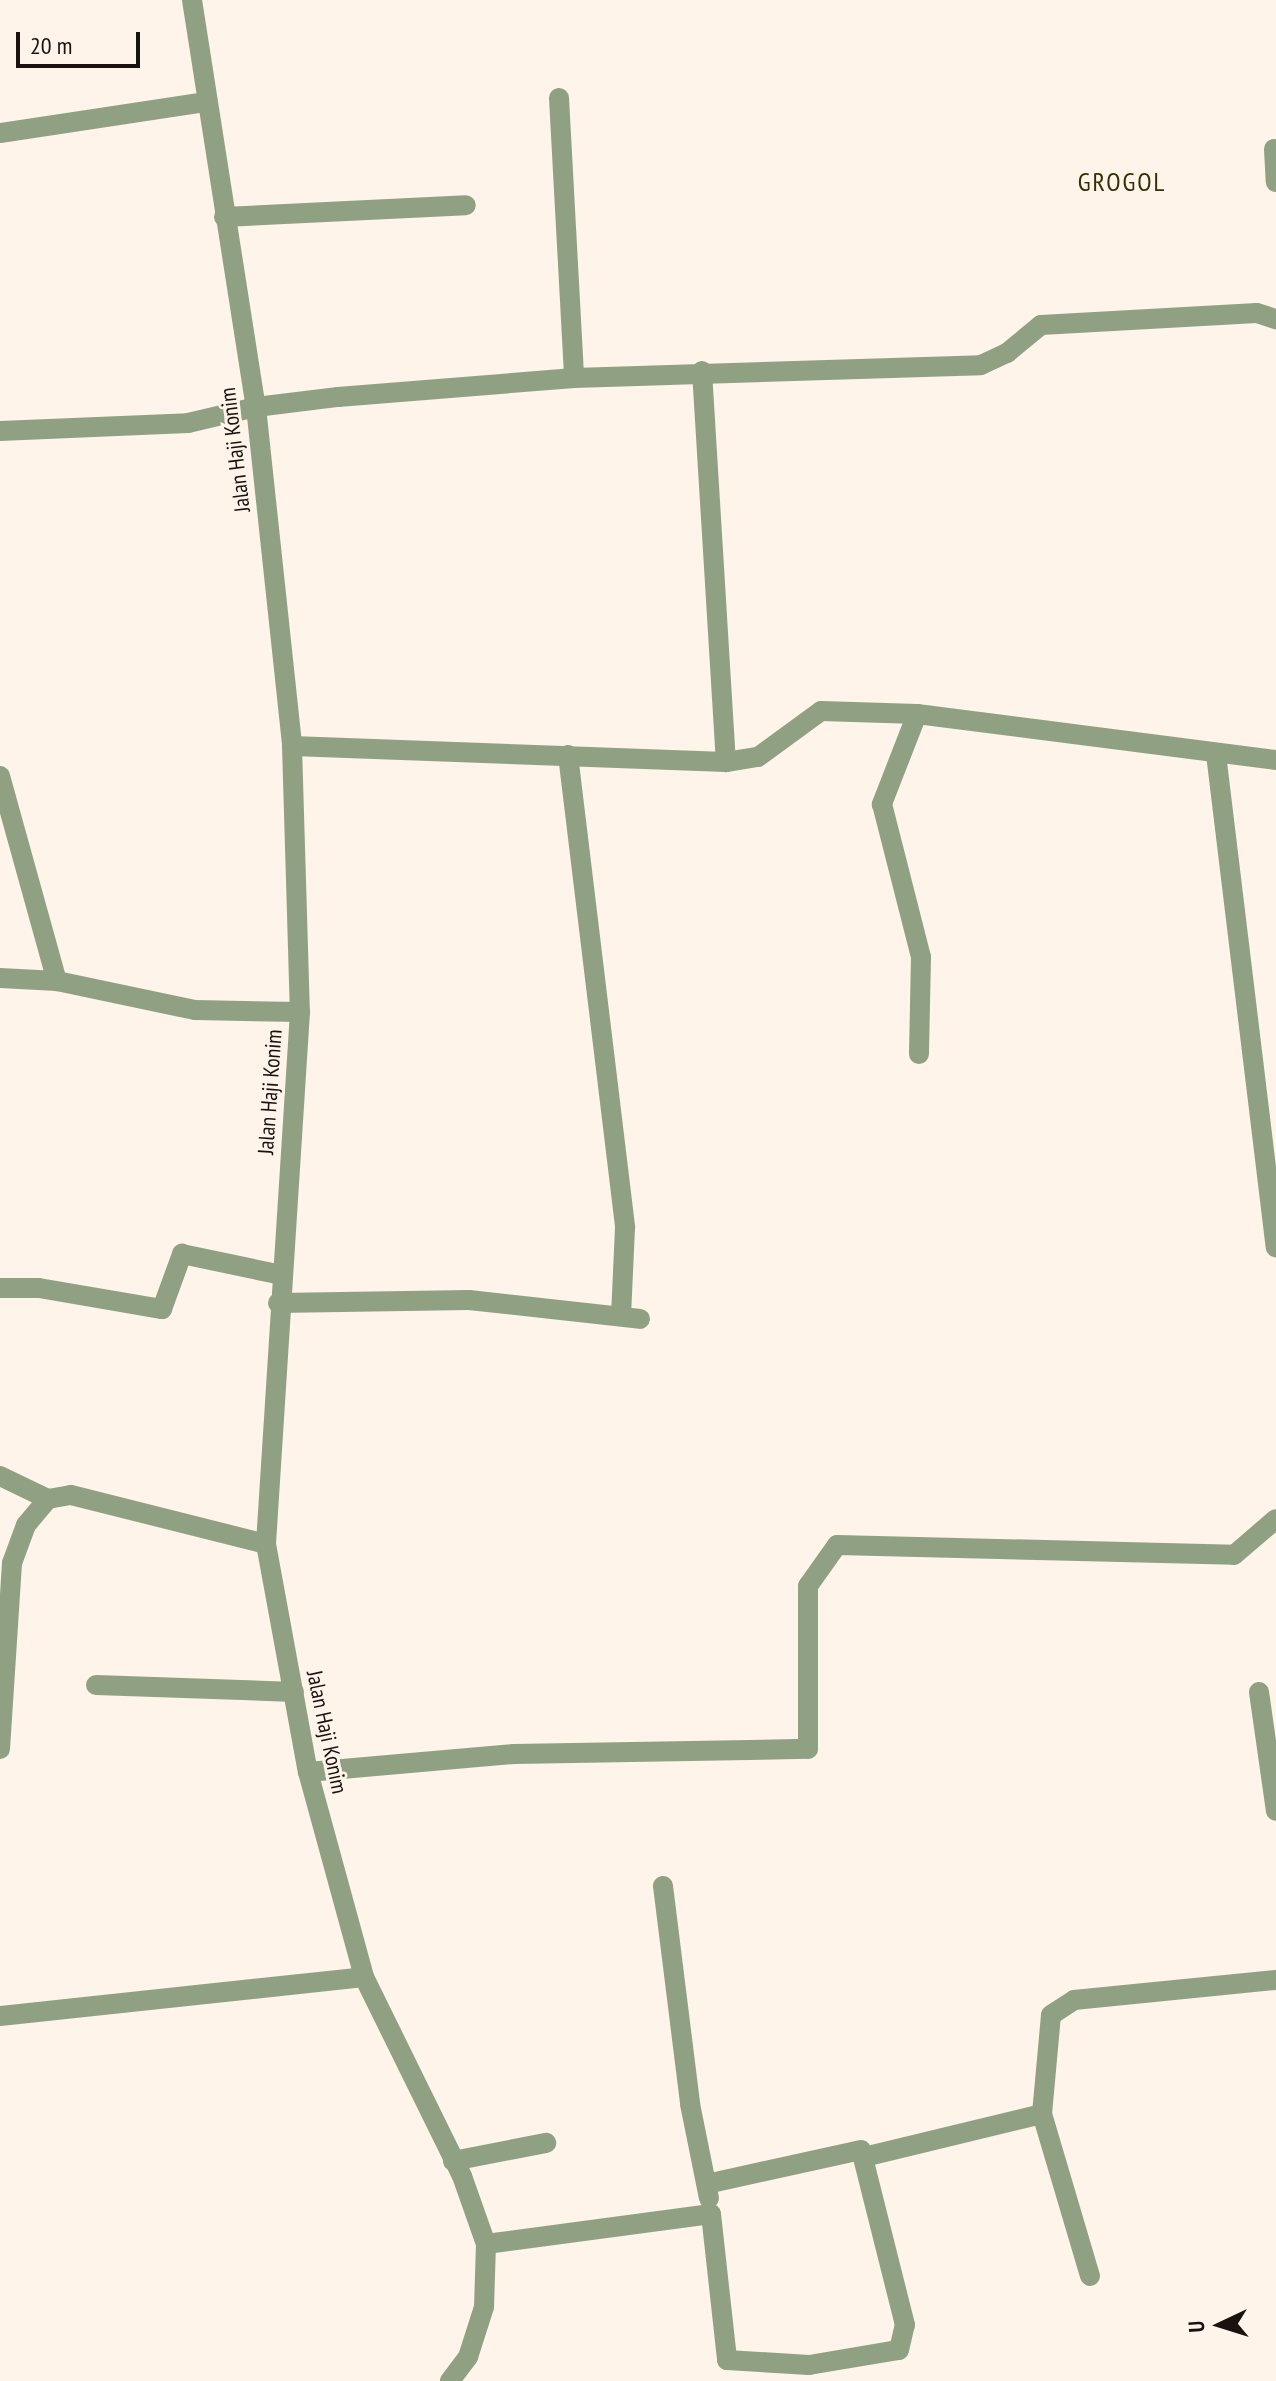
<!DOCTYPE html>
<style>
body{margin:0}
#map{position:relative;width:1276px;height:2381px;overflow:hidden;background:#fef4e9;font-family:"PT Sans Narrow",sans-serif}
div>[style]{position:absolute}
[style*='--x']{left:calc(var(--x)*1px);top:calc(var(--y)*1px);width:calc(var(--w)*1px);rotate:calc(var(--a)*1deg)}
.minor>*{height:20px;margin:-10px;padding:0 10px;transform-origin:10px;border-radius:10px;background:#90a183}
span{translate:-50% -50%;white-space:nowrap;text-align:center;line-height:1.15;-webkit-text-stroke:6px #fef4e9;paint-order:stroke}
.street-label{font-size:22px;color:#18130f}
.quarter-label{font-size:26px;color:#372f03;letter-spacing:2px}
.north{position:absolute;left:1180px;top:2285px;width:80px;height:80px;-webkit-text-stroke:6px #fef4e9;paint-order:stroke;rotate:266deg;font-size:22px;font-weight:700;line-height:32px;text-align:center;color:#18130f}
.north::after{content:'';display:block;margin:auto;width:28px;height:36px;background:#18130f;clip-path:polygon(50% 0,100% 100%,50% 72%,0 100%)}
.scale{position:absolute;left:16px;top:32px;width:124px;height:36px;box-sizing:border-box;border:4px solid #18130f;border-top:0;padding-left:10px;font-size:24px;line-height:28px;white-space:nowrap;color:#18130f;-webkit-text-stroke:6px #fef4e9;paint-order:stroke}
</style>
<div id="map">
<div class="minor">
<div style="--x:192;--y:0;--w:412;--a:81.1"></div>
<div style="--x:256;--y:407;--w:341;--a:83.9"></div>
<div style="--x:292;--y:746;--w:266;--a:88.3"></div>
<div style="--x:300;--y:1012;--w:533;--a:93.66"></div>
<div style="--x:266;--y:1544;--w:232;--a:79.6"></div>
<div style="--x:308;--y:1772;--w:213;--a:74.7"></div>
<div style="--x:364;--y:1977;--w:222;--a:63.8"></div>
<div style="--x:462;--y:2176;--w:72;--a:70.6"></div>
<div style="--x:486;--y:2244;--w:63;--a:91.8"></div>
<div style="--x:484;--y:2307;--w:52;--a:107.7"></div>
<div style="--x:468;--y:2357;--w:30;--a:127"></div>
<div style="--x:559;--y:98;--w:280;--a:86.9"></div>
<div style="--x:0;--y:133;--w:207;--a:-8.6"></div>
<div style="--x:1274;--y:149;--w:33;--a:87"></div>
<div style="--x:224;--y:217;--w:242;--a:-2.8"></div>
<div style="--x:702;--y:371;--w:392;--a:86.5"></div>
<div style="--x:0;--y:431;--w:188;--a:-2.4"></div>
<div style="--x:188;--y:423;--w:70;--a:-13.2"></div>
<div style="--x:256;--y:407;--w:83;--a:-7"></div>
<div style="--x:338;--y:397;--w:237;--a:-4.6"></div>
<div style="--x:574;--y:378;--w:407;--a:-1.8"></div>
<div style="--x:981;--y:365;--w:29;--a:-25"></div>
<div style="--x:1007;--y:353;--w:44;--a:-39.5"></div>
<div style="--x:1041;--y:325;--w:216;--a:-3.2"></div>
<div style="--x:1257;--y:313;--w:20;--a:18"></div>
<div style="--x:917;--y:714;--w:97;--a:111.3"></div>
<div style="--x:882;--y:804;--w:158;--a:75.7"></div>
<div style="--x:921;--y:957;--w:97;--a:91.2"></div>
<div style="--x:292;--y:746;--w:434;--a:2.1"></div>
<div style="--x:726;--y:762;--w:32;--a:-9"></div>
<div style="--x:758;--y:757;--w:78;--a:-36.1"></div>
<div style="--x:821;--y:711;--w:96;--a:1.8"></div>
<div style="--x:917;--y:714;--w:362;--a:7.3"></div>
<div style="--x:1216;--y:754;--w:497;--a:83.1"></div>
<div style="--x:568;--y:755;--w:476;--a:83.1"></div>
<div style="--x:625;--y:1228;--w:88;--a:92.6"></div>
<div style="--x:0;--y:776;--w:213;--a:74.5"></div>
<div style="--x:57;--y:981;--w:141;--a:11.9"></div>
<div style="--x:195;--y:1010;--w:105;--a:1.1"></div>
<div style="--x:0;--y:978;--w:57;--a:3"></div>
<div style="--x:0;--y:1288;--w:39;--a:0"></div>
<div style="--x:39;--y:1288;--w:125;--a:9.7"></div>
<div style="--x:162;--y:1309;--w:59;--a:-70"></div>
<div style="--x:182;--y:1254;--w:102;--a:11.9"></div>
<div style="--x:278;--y:1303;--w:191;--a:-0.9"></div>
<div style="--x:469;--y:1300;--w:172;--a:6.3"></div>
<div style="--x:0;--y:1476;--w:53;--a:25.6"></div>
<div style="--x:96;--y:1685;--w:198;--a:2"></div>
<div style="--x:1259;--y:1692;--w:120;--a:81.9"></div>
<div style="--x:0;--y:1749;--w:186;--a:-86.3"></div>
<div style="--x:12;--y:1563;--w:40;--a:-69.8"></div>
<div style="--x:26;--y:1525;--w:34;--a:-50"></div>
<div style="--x:48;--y:1499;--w:23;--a:-10"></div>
<div style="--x:71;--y:1495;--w:201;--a:14.1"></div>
<div style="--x:308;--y:1772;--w:207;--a:-5"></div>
<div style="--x:514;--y:1754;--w:294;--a:-1"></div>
<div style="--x:808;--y:1749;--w:163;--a:-90"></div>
<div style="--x:808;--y:1586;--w:50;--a:-54.7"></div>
<div style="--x:837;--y:1545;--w:397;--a:1.4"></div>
<div style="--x:1234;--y:1555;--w:55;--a:-40.6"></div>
<div style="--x:663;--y:1886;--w:220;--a:82.9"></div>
<div style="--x:690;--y:2104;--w:96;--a:78.6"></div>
<div style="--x:0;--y:2016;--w:366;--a:-6.1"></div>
<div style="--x:864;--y:2157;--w:183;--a:-13.6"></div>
<div style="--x:453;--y:2161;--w:95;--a:-11"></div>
<div style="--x:486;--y:2244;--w:227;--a:-7.6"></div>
<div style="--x:711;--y:2214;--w:147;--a:83.7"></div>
<div style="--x:727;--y:2360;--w:82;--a:3.5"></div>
<div style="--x:809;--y:2365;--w:91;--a:-9.5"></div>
<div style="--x:899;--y:2350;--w:26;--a:-77"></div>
<div style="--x:905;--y:2325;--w:180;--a:-104.1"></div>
<div style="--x:861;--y:2150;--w:158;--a:167.6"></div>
<div style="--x:1090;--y:2276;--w:169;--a:-106.5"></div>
<div style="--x:1042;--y:2114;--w:99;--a:-84.8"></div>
<div style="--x:1051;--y:2015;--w:27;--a:-33"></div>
<div style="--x:1074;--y:2000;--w:203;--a:-5.7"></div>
</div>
<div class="street-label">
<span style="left:235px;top:450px;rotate:-97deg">Jalan Haji Konim</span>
<span style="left:270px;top:1092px;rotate:-86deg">Jalan Haji Konim</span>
<span style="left:327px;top:1732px;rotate:78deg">Jalan Haji Konim</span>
</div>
<div class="quarter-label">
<span style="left:1122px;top:182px">GROGOL</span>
</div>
<div class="north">U</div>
<div class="scale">20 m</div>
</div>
